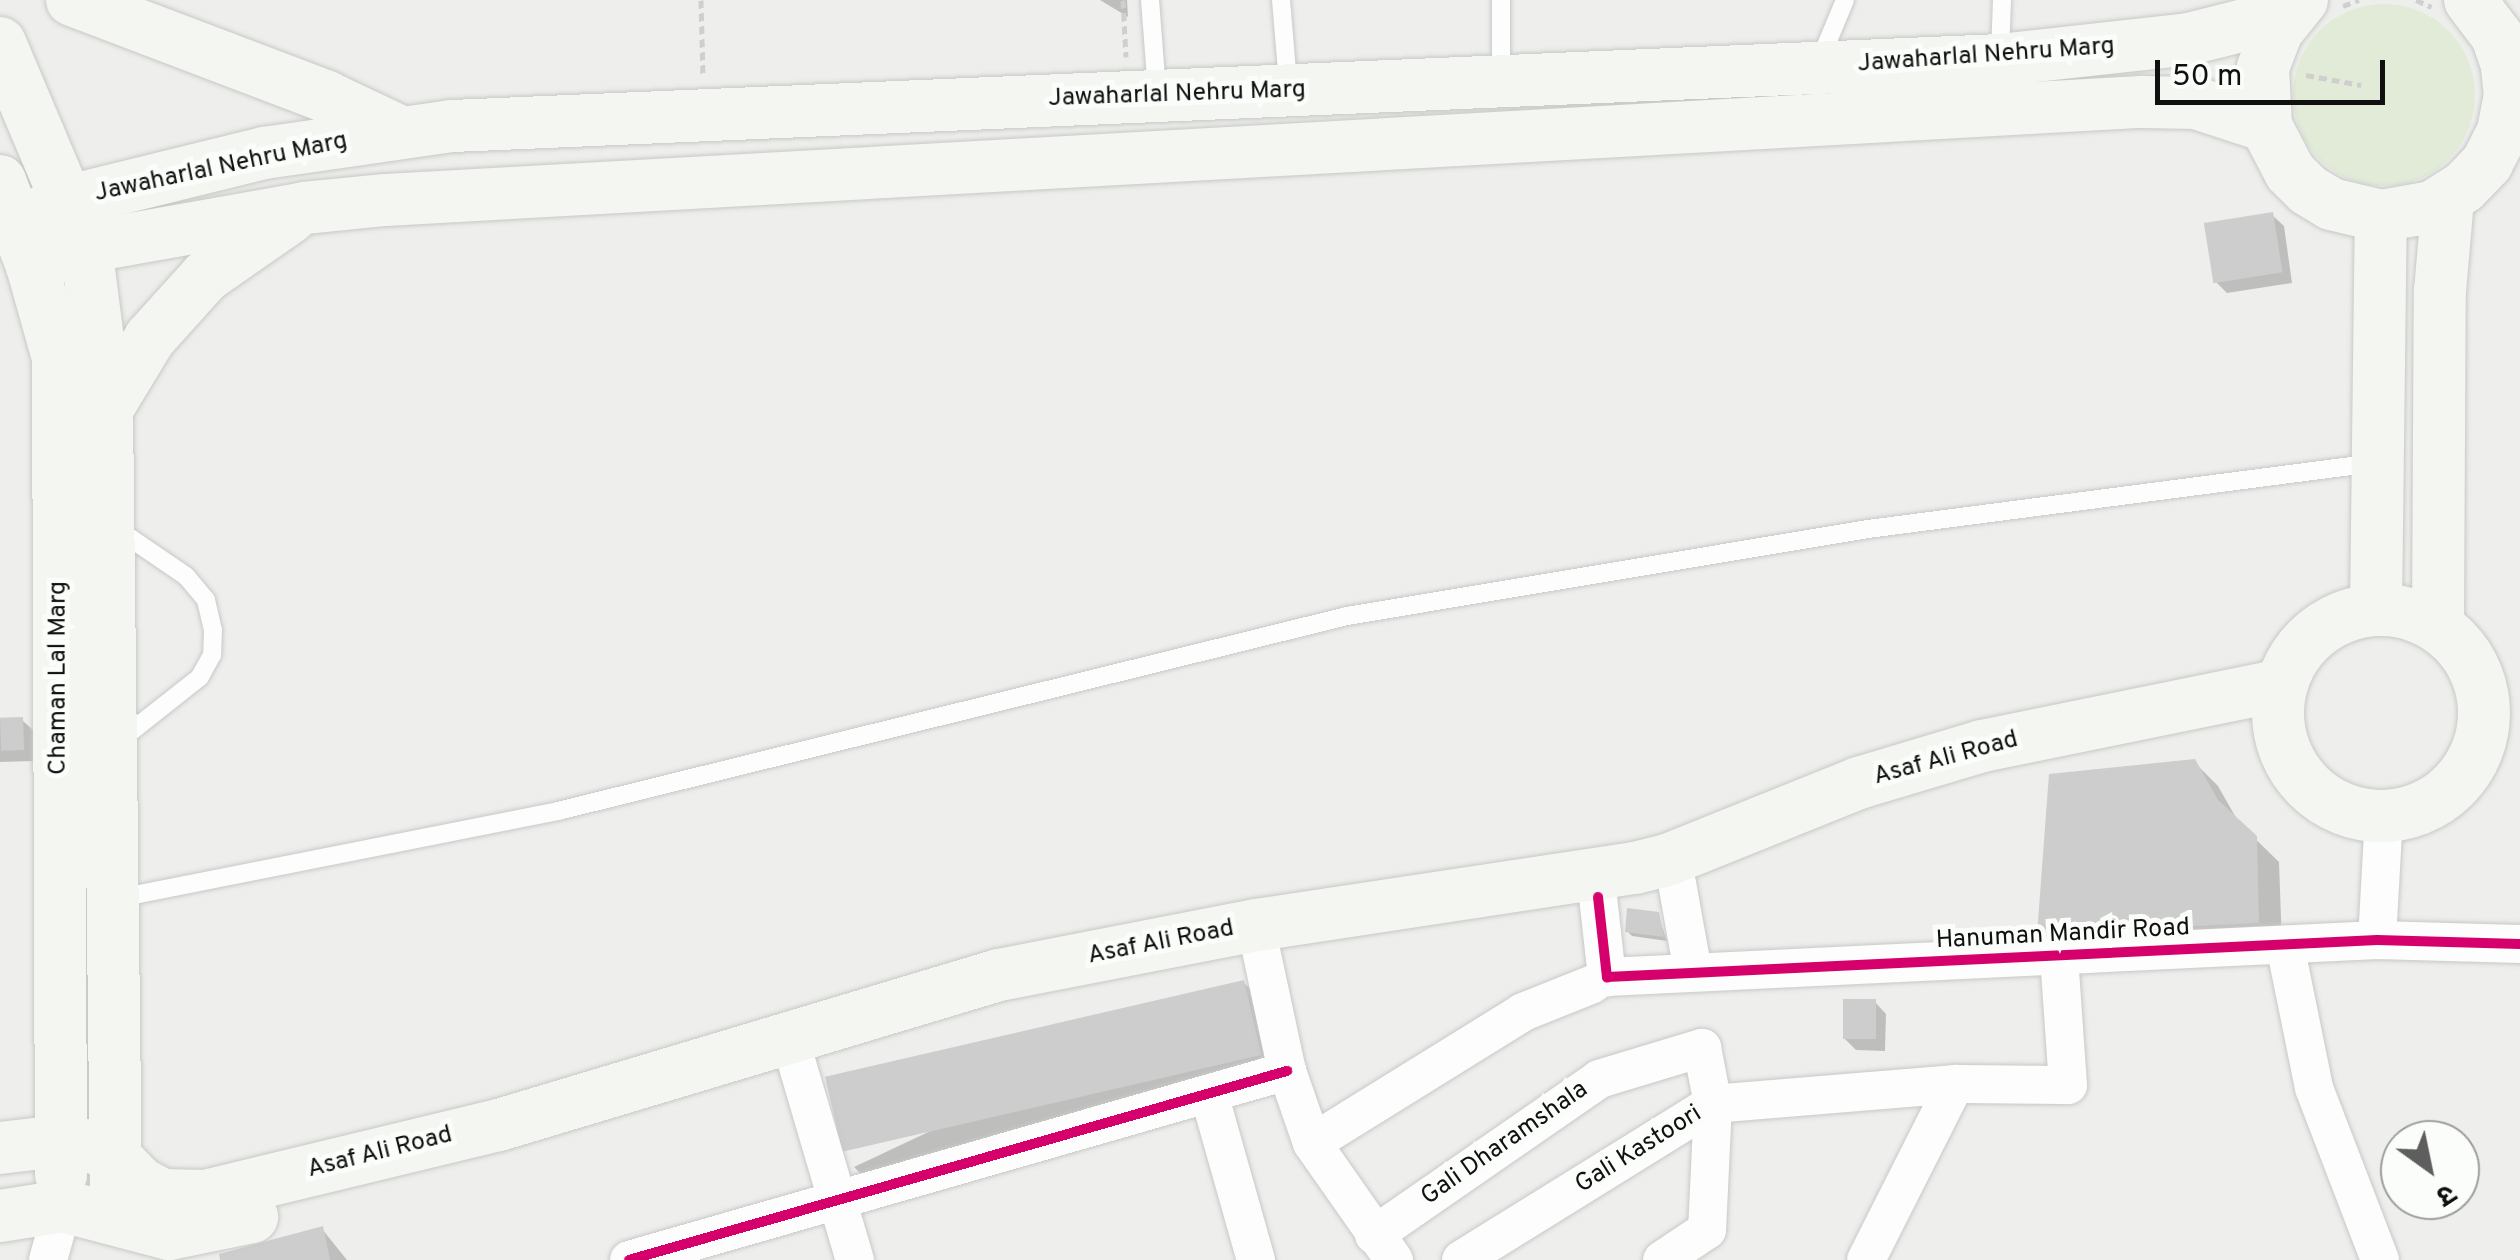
<!DOCTYPE html>
<meta charset="utf-8">
<style>
body{margin:0}
#map{position:relative;width:2520px;height:1260px;overflow:hidden;background:#eeefed;font-family:Overpass,"Noto Sans Devanagari",sans-serif}
div>[style]{position:absolute}
[style*='--x']{left:calc(var(--x)*1px);top:calc(var(--y)*1px);width:calc(var(--w)*1px);rotate:calc(var(--a)*1deg)}
.green>*{inset:0;background:#e1ebd7}
.round{border-radius:50%}
.shadow>*{inset:0;background:#0003}
.building>*{inset:0;background:#cdcdcd;transform-origin:0 0}
.path>*{height:5px;margin-top:-2.5px;transform-origin:0;background:repeating-linear-gradient(90deg,#cecfce 0 8px,transparent 0 13px)}
.roads{filter:drop-shadow(0 0 2px #c8c8c6) drop-shadow(0 0 2px #c8c8c6)}
.service>*{height:18px;margin:-9px;padding:0 9px;transform-origin:9px;border-radius:9px;background:#fcfdfc}
.minor>*{height:38px;margin:-19px;padding:0 19px;transform-origin:19px;border-radius:19px;background:#fcfdfc}
.secondary>*{height:52px;margin:-26px;padding:0 26px;transform-origin:26px;border-radius:26px;background:#f4f6f2}
.secondary>.ring{margin:-26px;padding:0;box-sizing:content-box;background:none;border:52px solid #f4f6f2;border-radius:50%}
.cycleway>*{height:10px;margin:-5px;padding:0 5px;transform-origin:5px;border-radius:5px;background:#d6006c}
span{translate:-50% -50%;white-space:nowrap;text-align:center;line-height:1.15;-webkit-text-stroke:10px #fbfdfa;paint-order:stroke}
.street-label{font-size:25px;color:#0f100f}
.north{position:absolute;left:2380px;top:1120px;width:100px;height:100px;box-sizing:border-box;background:#fbfdfa;border:2px solid #9d9e9c;border-radius:50%;rotate:147deg;font-size:28px;font-weight:700;line-height:40px;text-align:center;color:#0f100f}
.north::after{content:'';display:block;margin:auto;width:35px;height:45px;background:#5d5e5d;clip-path:polygon(50% 0,100% 100%,50% 72%,0 100%)}
.scale{position:absolute;left:2155px;top:60px;width:230px;height:45px;box-sizing:border-box;border:5px solid #0f100f;border-top:0;padding-left:12px;font-size:30px;line-height:35px;white-space:nowrap;color:#0f100f;-webkit-text-stroke:8px #fbfdfa;paint-order:stroke}
</style>
<div id="map">
<div class="green">
<div class="round" style="left:2293px;top:4px;width:182px;height:182px"></div>
</div>
<div class="shadow">
<div style="clip-path:polygon(1100px 0,1127px 0,1128px 17px)"></div>
<div style="clip-path:polygon(2272px 215px,2284px 226px,2292px 283px,2227px 293px,2215px 281px)"></div>
<div style="clip-path:polygon(0 720px,22px 720px,34px 731px,34px 761px,0 762px)"></div>
<div style="clip-path:polygon(2194px 762px,2218px 786px,2239px 823px,2279px 862px,2282px 946px,2063px 956px,2039px 933px)"></div>
<div style="clip-path:polygon(1658px 915px,1667px 941px,1632px 936px,1627px 931px)"></div>
<div style="clip-path:polygon(1244px 983px,1277px 1016px,1292px 1088px,887px 1200px,854px 1167px)"></div>
<div style="clip-path:polygon(1875px 1002px,1886px 1014px,1885px 1051px,1856px 1050px,1844px 1038px)"></div>
<div style="clip-path:polygon(322px 1229px,347px 1260px,222px 1260px)"></div>
</div>
<div class="building">
<div style="left:2273px;top:212px;width:61px;height:70px;rotate:81deg"></div>
<div style="left:23px;top:717px;width:33px;height:23px;rotate:88deg"></div>
<div style="clip-path:polygon(2195px 759px,2218px 800px,2257px 836px,2259px 923px,2037px 934px,2049px 774px)"></div>
<div style="clip-path:polygon(1627px 908px,1659px 912px,1664px 937px,1625px 932px)"></div>
<div style="left:1244px;top:980px;width:77px;height:430px;rotate:77deg"></div>
<div style="left:1843px;top:999px;width:33px;height:40px"></div>
<div style="clip-path:polygon(323px 1226px,330px 1260px,220px 1260px,219px 1254px)"></div>
</div>
<div class="path">
<div style="--x:701;--y:0;--w:77;--a:88.5"></div>
<div style="--x:1123;--y:0;--w:57;--a:87"></div>
<div style="--x:2416;--y:0;--w:17;--a:24"></div>
<div style="--x:2343;--y:6;--w:17;--a:-21"></div>
<div style="--x:2306;--y:75;--w:56;--a:10.3"></div>
</div>
<div class="roads">
<div class="service">
<div style="--x:1150;--y:0;--w:90;--a:85.6"></div>
<div style="--x:1281;--y:0;--w:84;--a:85.2"></div>
<div style="--x:2000;--y:54;--w:54;--a:-87.9"></div>
<div style="--x:1820;--y:60;--w:65;--a:-67.4"></div>
<div style="--x:1501;--y:74;--w:74;--a:-90"></div>
<div style="--x:117;--y:529;--w:83;--a:34.3"></div>
<div style="--x:186;--y:576;--w:31;--a:50"></div>
<div style="--x:206;--y:600;--w:31;--a:77"></div>
<div style="--x:213;--y:630;--w:25;--a:92"></div>
<div style="--x:212;--y:655;--w:25;--a:119"></div>
<div style="--x:200;--y:677;--w:103;--a:141.7"></div>
<div style="--x:119;--y:898;--w:448;--a:-11.2"></div>
<div style="--x:558;--y:811;--w:813;--a:-13.88"></div>
<div style="--x:1347;--y:616;--w:528;--a:-9.48"></div>
<div style="--x:1868;--y:529;--w:510;--a:-7.43"></div>
</div>
<div class="minor">
<div style="--x:1677;--y:883;--w:90;--a:79.8"></div>
<div style="--x:1598;--y:897;--w:81;--a:83.6"></div>
<div style="--x:1607;--y:977;--w:771;--a:-2.75"></div>
<div style="--x:2377;--y:940;--w:143;--a:1.6"></div>
<div style="--x:2377;--y:940;--w:124;--a:-86.8"></div>
<div style="--x:2285;--y:945;--w:146;--a:78.5"></div>
<div style="--x:2314;--y:1088;--w:184;--a:69"></div>
<div style="--x:1261;--y:950;--w:124;--a:77.9"></div>
<div style="--x:1287;--y:1071;--w:76;--a:70.9"></div>
<div style="--x:1312;--y:1143;--w:143;--a:55"></div>
<div style="--x:796;--y:1060;--w:209;--a:73.6"></div>
<div style="--x:1209;--y:1094;--w:173;--a:74.2"></div>
<div style="--x:1312;--y:1143;--w:248;--a:-31.8"></div>
<div style="--x:1523;--y:1012;--w:75;--a:-21.8"></div>
<div style="--x:1374;--y:1235;--w:274;--a:-34.7"></div>
<div style="--x:1599;--y:1079;--w:108;--a:-16.8"></div>
<div style="--x:1702;--y:1048;--w:57;--a:78.9"></div>
<div style="--x:1713;--y:1104;--w:126;--a:92.7"></div>
<div style="--x:1707;--y:1230;--w:54;--a:146.3"></div>
<div style="--x:48;--y:1260;--w:56;--a:-74.5"></div>
<div style="--x:629;--y:1260;--w:685;--a:-16.03"></div>
<div style="--x:1461;--y:1260;--w:296;--a:-31.8"></div>
<div style="--x:1713;--y:1104;--w:243;--a:-4.7"></div>
<div style="--x:1866;--y:1260;--w:197;--a:-63.2"></div>
<div style="--x:1955;--y:1084;--w:113;--a:0.5"></div>
<div style="--x:2068;--y:1085;--w:130;--a:-94"></div>
</div>
<div class="secondary">
<div style="--x:72;--y:0;--w:273;--a:20.8"></div>
<div style="--x:327;--y:97;--w:82;--a:25.3"></div>
<div style="--x:2302;--y:0;--w:40;--a:129"></div>
<div style="--x:2277;--y:31;--w:40;--a:111"></div>
<div style="--x:2263;--y:68;--w:58;--a:87"></div>
<div style="--x:2266;--y:126;--w:52;--a:62.4"></div>
<div style="--x:2290;--y:172;--w:25;--a:45"></div>
<div style="--x:2308;--y:190;--w:27;--a:31"></div>
<div style="--x:2331;--y:204;--w:51;--a:13.5"></div>
<div style="--x:2381;--y:216;--w:52;--a:-10"></div>
<div style="--x:2432;--y:207;--w:36;--a:-32"></div>
<div style="--x:2463;--y:188;--w:35;--a:-46"></div>
<div style="--x:2487;--y:163;--w:36;--a:-63"></div>
<div style="--x:2503;--y:131;--w:36;--a:-79"></div>
<div style="--x:2510;--y:96;--w:31;--a:-96"></div>
<div style="--x:2507;--y:65;--w:31;--a:-109"></div>
<div style="--x:2497;--y:36;--w:45;--a:-126.9"></div>
<div style="--x:0;--y:43;--w:221;--a:67.1"></div>
<div style="--x:86;--y:247;--w:163;--a:82.6"></div>
<div style="--x:107;--y:409;--w:779;--a:89.34"></div>
<div style="--x:0;--y:181;--w:91;--a:69.4"></div>
<div style="--x:32;--y:266;--w:96;--a:74.2"></div>
<div style="--x:58;--y:358;--w:817;--a:89.79"></div>
<div style="--x:0;--y:229;--w:74;--a:-22.1"></div>
<div style="--x:69;--y:201;--w:201;--a:-13.8"></div>
<div style="--x:264;--y:153;--w:190;--a:-8.2"></div>
<div style="--x:452;--y:126;--w:1548;--a:-2.44"></div>
<div style="--x:1999;--y:60;--w:191;--a:-6.3"></div>
<div style="--x:2189;--y:39;--w:102;--a:-14.2"></div>
<div style="--x:32;--y:266;--w:57;--a:-19.4"></div>
<div style="--x:86;--y:247;--w:221;--a:-10.1"></div>
<div style="--x:304;--y:208;--w:82;--a:-5.6"></div>
<div style="--x:386;--y:200;--w:1758;--a:-3.2"></div>
<div style="--x:2141;--y:102;--w:55;--a:1"></div>
<div style="--x:2196;--y:103;--w:74;--a:18.2"></div>
<div style="--x:107;--y:409;--w:83;--a:-58.8"></div>
<div style="--x:150;--y:338;--w:84;--a:-47.9"></div>
<div style="--x:206;--y:276;--w:103;--a:-34.8"></div>
<div style="--x:2376;--y:609;--w:393;--a:-89.3"></div>
<div class="ring" style="left:2278px;top:610px;width:154px;height:154px"></div>
<div style="--x:2438;--y:626;--w:335;--a:-89.7"></div>
<div style="--x:2440;--y:291;--w:92;--a:-85"></div>
<div style="--x:0;--y:1148;--w:59;--a:-6.8"></div>
<div style="--x:59;--y:1141;--w:32;--a:9"></div>
<div style="--x:91;--y:1146;--w:26;--a:25"></div>
<div style="--x:115;--y:1157;--w:36;--a:46"></div>
<div style="--x:140;--y:1183;--w:26;--a:28"></div>
<div style="--x:163;--y:1195;--w:42;--a:1.4"></div>
<div style="--x:205;--y:1196;--w:302;--a:-13.6"></div>
<div style="--x:499;--y:1125;--w:522;--a:-16.7"></div>
<div style="--x:999;--y:975;--w:263;--a:-11"></div>
<div style="--x:1257;--y:925;--w:382;--a:-8.6"></div>
<div style="--x:1635;--y:868;--w:36;--a:-14"></div>
<div style="--x:1670;--y:859;--w:204;--a:-21.9"></div>
<div style="--x:1859;--y:783;--w:128;--a:-16.7"></div>
<div style="--x:1982;--y:746;--w:305;--a:-11.5"></div>
<div style="--x:0;--y:1216;--w:64;--a:-9"></div>
<div style="--x:63;--y:1206;--w:110;--a:14.8"></div>
<div style="--x:169;--y:1234;--w:85;--a:-11.6"></div>
</div>
</div>
<div class="cycleway">
<div style="--x:1598;--y:897;--w:81;--a:83.6"></div>
<div style="--x:1607;--y:977;--w:771;--a:-2.75"></div>
<div style="--x:2377;--y:940;--w:143;--a:1.6"></div>
<div style="--x:629;--y:1260;--w:685;--a:-16.03"></div>
</div>
<div class="street-label">
<span style="left:1986px;top:56px;rotate:-4deg">Jawaharlal Nehru Marg</span>
<span style="left:1177px;top:95px;rotate:-2deg">Jawaharlal Nehru Marg</span>
<span style="left:221px;top:168px;rotate:-12deg">Jawaharlal Nehru Marg</span>
<span style="left:59px;top:678px;rotate:-90deg">Chaman Lal Marg</span>
<span style="left:1946px;top:759px;rotate:-15deg">Asaf Ali Road</span>
<span style="left:2063px;top:935px;rotate:-3deg">Hanuman Mandir Road</span>
<span style="left:1161px;top:943px;rotate:-11deg">Asaf Ali Road</span>
<span style="left:1505px;top:1144px;rotate:-35deg">Gali Dharamshala</span>
<span style="left:1639px;top:1150px;rotate:-32deg">Gali Kastoori</span>
<span style="left:380px;top:1153px;rotate:-14deg">Asaf Ali Road</span>
</div>
<div class="north">उ</div>
<div class="scale">50 m</div>
</div>
